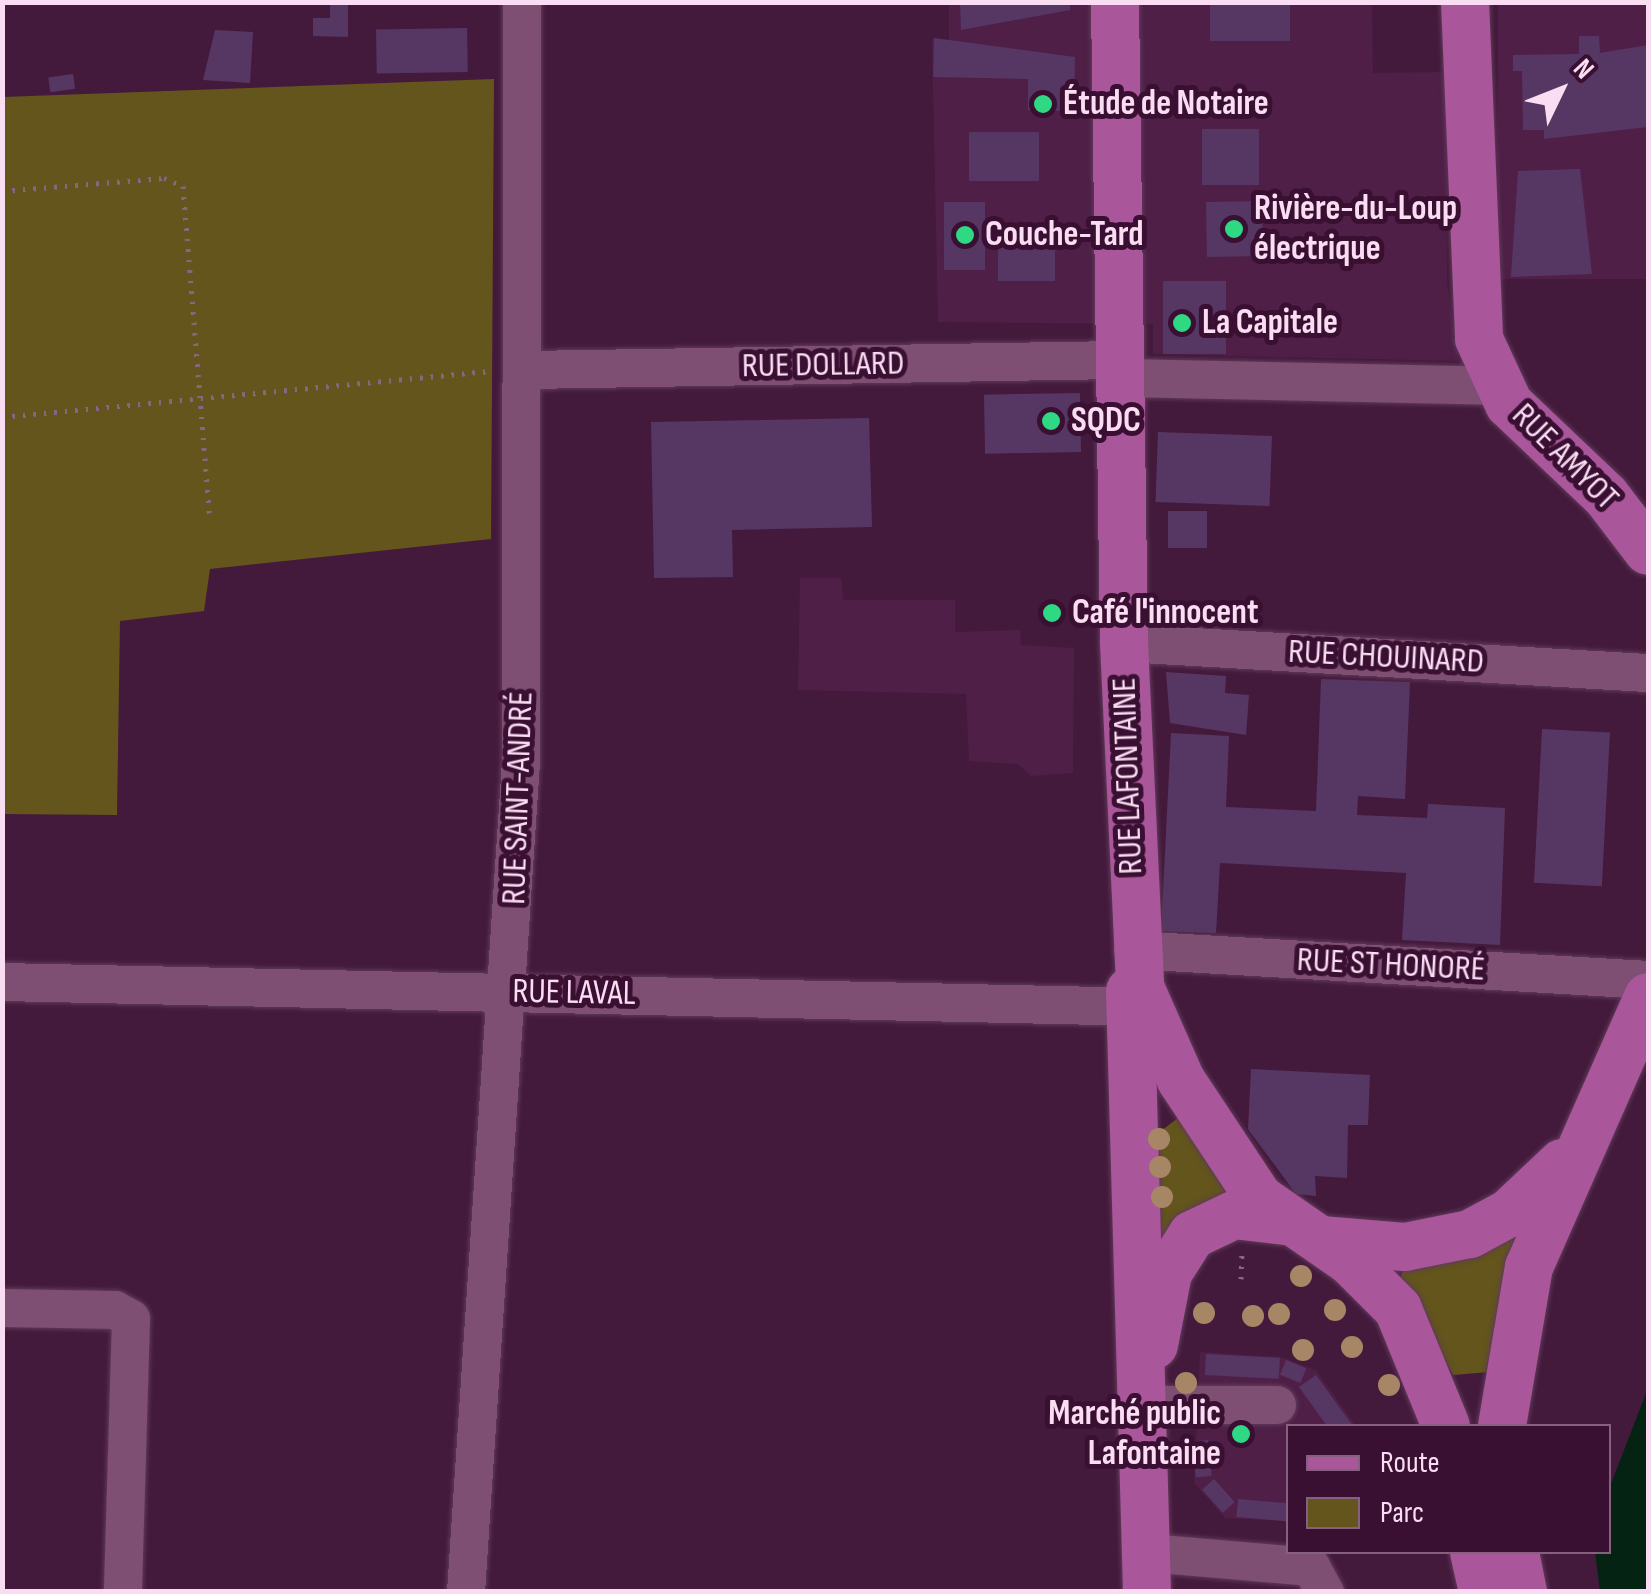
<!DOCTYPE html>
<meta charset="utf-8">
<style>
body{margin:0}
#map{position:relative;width:1651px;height:1594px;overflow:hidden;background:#441a3c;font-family:"Sofia Sans Condensed",sans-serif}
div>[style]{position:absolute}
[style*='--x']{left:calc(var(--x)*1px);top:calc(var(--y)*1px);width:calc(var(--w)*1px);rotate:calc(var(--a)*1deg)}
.built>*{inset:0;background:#4f1f47;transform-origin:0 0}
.green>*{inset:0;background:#63551c}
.water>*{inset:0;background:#052312}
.building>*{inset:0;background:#563763;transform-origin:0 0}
.path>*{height:5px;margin-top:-2.5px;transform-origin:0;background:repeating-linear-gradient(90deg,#8a6582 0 2.5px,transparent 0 10.5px)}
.roads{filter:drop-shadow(0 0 2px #5f3a59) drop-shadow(0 0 2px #5f3a59)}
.minor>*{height:38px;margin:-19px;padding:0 19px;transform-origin:19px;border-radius:19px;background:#7e4e73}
.major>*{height:48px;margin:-24px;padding:0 24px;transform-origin:24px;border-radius:24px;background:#aa569a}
.trees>*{width:22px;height:22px;margin:-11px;border-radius:50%;background:#a68665}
.dots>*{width:28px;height:28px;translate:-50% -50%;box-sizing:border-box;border:5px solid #390f32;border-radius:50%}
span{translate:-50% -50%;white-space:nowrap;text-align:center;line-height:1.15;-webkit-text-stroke:10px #390f32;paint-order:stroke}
.poi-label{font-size:35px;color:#faddf2;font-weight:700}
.left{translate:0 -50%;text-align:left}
.right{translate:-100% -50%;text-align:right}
.street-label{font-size:35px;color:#faddf2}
.frame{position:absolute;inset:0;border:5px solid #faddf2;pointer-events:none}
.legend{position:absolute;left:1286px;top:1424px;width:325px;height:130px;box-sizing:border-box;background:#390f32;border:2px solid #86617f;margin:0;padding:12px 18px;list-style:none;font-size:30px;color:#faddf2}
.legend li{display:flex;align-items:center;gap:20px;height:50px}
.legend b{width:50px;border:2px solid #86617f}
.north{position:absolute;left:1511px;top:40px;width:100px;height:100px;-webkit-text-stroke:8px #390f32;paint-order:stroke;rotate:47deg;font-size:28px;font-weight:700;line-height:40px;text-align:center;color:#faddf2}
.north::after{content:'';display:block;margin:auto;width:35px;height:45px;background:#faddf2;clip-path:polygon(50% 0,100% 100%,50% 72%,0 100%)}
</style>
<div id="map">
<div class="built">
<div style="clip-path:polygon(949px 3px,1372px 3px,1373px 73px,1446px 72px,1447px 282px,1458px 361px,1153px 354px,1153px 324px,938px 322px,932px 39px,949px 40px)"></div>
<div style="left:1498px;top:3px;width:150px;height:276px"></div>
<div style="clip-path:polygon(800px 578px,841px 578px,843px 600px,955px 600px,955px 632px,1020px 630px,1021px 645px,1074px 648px,1073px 773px,1031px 776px,1018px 764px,969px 761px,966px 694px,798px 690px)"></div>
<div style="clip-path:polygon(1200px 1352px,1281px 1357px,1316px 1370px,1356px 1426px,1288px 1426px,1288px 1521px,1225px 1518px,1194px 1483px)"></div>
</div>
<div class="green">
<div style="clip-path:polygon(494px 79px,491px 539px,210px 569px,204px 611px,120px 621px,117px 815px,3px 814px,3px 97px)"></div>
<div style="clip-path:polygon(1187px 1111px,1237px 1197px,1161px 1249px,1149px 1226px,1157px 1134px)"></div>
<div style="clip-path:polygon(1522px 1225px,1489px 1372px,1453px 1375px,1400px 1278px,1404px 1268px)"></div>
</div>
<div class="water">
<div style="clip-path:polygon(1648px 1388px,1648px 1591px,1600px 1591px,1595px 1552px,1608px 1552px,1609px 1489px)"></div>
</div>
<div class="building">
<div style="clip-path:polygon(330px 2px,348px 2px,348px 37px,313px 36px,313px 18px,330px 18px)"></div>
<div style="clip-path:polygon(960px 2px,1070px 2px,1070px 10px,961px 30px)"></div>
<div style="left:1210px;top:2px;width:80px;height:39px"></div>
<div style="left:467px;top:28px;width:44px;height:91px;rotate:89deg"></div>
<div style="clip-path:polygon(215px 30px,253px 32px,250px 83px,203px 80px)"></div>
<div style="clip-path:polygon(1579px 36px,1599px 36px,1600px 53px,1648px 45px,1648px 127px,1544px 139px,1544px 130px,1523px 130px,1522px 71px,1513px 71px,1513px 55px,1579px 54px)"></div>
<div style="clip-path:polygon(934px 38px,1075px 57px,1074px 111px,1028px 110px,1028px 79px,933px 77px)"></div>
<div style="left:73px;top:74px;width:15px;height:25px;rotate:82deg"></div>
<div style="left:1259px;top:129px;width:56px;height:57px;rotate:90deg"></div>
<div style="left:969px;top:132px;width:70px;height:49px"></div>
<div style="clip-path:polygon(1580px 169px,1592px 274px,1511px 277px,1518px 171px)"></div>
<div style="left:1262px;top:201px;width:55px;height:56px;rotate:89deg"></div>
<div style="left:944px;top:202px;width:41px;height:68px"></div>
<div style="left:1055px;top:244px;width:37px;height:57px;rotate:90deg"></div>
<div style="left:1163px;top:281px;width:63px;height:73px"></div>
<div style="left:1080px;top:393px;width:59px;height:96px;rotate:89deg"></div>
<div style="clip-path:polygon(869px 418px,872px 527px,732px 530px,733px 577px,654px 578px,651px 422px)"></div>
<div style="left:1158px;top:432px;width:114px;height:70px;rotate:2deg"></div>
<div style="left:1168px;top:511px;width:39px;height:37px"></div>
<div style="clip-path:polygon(1166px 672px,1226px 676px,1225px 693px,1249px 695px,1246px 735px,1170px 723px)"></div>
<div style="clip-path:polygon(1321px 679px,1410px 682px,1405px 799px,1358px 796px,1357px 815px,1427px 818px,1428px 804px,1505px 808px,1500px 945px,1402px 940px,1406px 873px,1220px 863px,1216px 933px,1161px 931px,1171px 733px,1229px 736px,1226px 807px,1316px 811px)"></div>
<div style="left:1542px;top:729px;width:68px;height:154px;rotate:3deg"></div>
<div style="clip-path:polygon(1251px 1069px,1370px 1075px,1368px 1125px,1348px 1125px,1347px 1178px,1315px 1176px,1316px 1196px,1296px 1194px,1248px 1129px)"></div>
<div style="left:1206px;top:1354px;width:74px;height:21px;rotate:3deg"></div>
<div style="left:1286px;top:1360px;width:22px;height:16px;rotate:22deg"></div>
<div style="clip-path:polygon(1316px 1375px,1353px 1426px,1327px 1426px,1299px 1387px)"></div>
<div style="left:1208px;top:1440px;width:36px;height:16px;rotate:84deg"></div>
<div style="left:1214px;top:1479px;width:31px;height:16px;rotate:48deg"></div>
<div style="left:1238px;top:1499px;width:50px;height:18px;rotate:5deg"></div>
</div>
<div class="path">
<div style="--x:2;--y:191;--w:163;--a:-4.6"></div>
<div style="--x:164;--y:178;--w:21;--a:23"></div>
<div style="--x:183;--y:186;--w:335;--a:85.4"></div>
<div style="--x:2;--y:417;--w:490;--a:-5.4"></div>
<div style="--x:1241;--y:1279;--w:27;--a:-88"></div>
</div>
<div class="roads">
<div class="minor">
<div style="--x:528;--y:370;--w:591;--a:-0.97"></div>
<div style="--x:1120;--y:378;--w:378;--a:1.2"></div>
<div style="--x:1124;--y:643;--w:525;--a:3.28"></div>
<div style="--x:1133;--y:950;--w:516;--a:3.33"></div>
<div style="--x:2;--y:982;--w:1144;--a:1.25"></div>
<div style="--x:2;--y:1308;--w:113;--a:1"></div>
<div style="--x:115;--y:1310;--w:18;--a:29"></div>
<div style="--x:131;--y:1319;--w:273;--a:91.7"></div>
<div style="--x:1144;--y:1405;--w:133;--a:0"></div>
<div style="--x:1148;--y:1553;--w:164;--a:4.9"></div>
<div style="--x:1311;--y:1567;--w:29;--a:61"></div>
<div style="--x:466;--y:1592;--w:833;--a:-86.21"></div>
<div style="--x:521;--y:761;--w:759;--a:-89.92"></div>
</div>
<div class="major">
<div style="--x:1115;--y:2;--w:641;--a:89.2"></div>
<div style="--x:1124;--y:643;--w:344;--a:87.3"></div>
<div style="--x:1140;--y:987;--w:102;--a:66.2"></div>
<div style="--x:1181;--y:1080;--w:141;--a:56.5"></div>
<div style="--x:1259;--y:1198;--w:111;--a:34.7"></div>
<div style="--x:1350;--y:1261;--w:68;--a:45"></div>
<div style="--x:1398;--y:1309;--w:126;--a:67.7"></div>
<div style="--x:1465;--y:2;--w:337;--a:87.6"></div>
<div style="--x:1479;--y:339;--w:72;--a:65.2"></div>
<div style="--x:1509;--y:404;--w:134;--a:43.5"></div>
<div style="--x:1606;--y:496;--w:69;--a:52.6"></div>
<div style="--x:1130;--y:991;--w:601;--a:88.38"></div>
<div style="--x:1321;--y:1240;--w:84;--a:4.8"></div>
<div style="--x:1405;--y:1247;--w:66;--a:-11.3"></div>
<div style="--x:1470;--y:1234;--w:44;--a:-28.3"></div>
<div style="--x:1509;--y:1213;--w:73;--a:-43.3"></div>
<div style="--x:1154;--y:1345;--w:73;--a:-79"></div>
<div style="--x:1168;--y:1273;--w:45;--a:-57.7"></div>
<div style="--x:1192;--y:1235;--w:47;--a:-25.5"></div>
<div style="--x:1234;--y:1215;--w:51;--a:6.7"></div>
<div style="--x:1502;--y:1426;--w:161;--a:-80.4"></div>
<div style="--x:1529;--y:1267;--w:295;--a:-66.2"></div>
<div style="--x:1474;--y:1552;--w:41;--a:77.3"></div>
<div style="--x:1515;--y:1552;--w:41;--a:78.7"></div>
</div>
</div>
<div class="trees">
<div style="left:1159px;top:1139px"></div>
<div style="left:1160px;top:1167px"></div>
<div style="left:1162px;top:1197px"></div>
<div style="left:1301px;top:1276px"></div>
<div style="left:1335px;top:1310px"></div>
<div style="left:1204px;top:1313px"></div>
<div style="left:1279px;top:1314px"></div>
<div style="left:1253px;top:1316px"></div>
<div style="left:1352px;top:1347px"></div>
<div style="left:1303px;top:1350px"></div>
<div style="left:1186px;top:1383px"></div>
<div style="left:1389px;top:1385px"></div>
</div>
<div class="dots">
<div style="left:1043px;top:104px;background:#2fd883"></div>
<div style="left:1234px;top:229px;background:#2fd883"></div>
<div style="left:965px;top:235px;background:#2fd883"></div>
<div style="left:1182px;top:323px;background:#2fd883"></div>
<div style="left:1051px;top:421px;background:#2fd883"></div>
<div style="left:1052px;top:613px;background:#2fd883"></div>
<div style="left:1241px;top:1434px;background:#2fd883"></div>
</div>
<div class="poi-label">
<span class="left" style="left:1063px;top:104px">Étude de Notaire</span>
<span class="left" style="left:1254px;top:229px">Rivière-du-Loup<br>électrique</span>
<span class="left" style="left:985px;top:235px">Couche-Tard</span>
<span class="left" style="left:1202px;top:323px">La Capitale</span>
<span class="left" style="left:1071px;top:421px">SQDC</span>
<span class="left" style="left:1072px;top:613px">Café l'innocent</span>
<span class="right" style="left:1221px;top:1434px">Marché public<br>Lafontaine</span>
</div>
<div class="street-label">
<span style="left:823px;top:365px;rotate:-1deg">RUE DOLLARD</span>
<span style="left:1565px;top:457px;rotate:45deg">RUE AMYOT</span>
<span style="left:1386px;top:657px;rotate:3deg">RUE CHOUINARD</span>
<span style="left:1128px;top:776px;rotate:-92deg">RUE LAFONTAINE</span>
<span style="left:518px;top:798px;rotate:-88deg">RUE SAINT-ANDRÉ</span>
<span style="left:1391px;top:965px;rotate:3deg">RUE ST HONORÉ</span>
<span style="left:574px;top:993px;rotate:1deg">RUE LAVAL</span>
</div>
<div class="frame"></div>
<ul class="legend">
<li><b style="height:12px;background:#aa569a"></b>Route</li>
<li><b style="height:28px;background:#63551c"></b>Parc</li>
</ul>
<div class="north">N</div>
</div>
